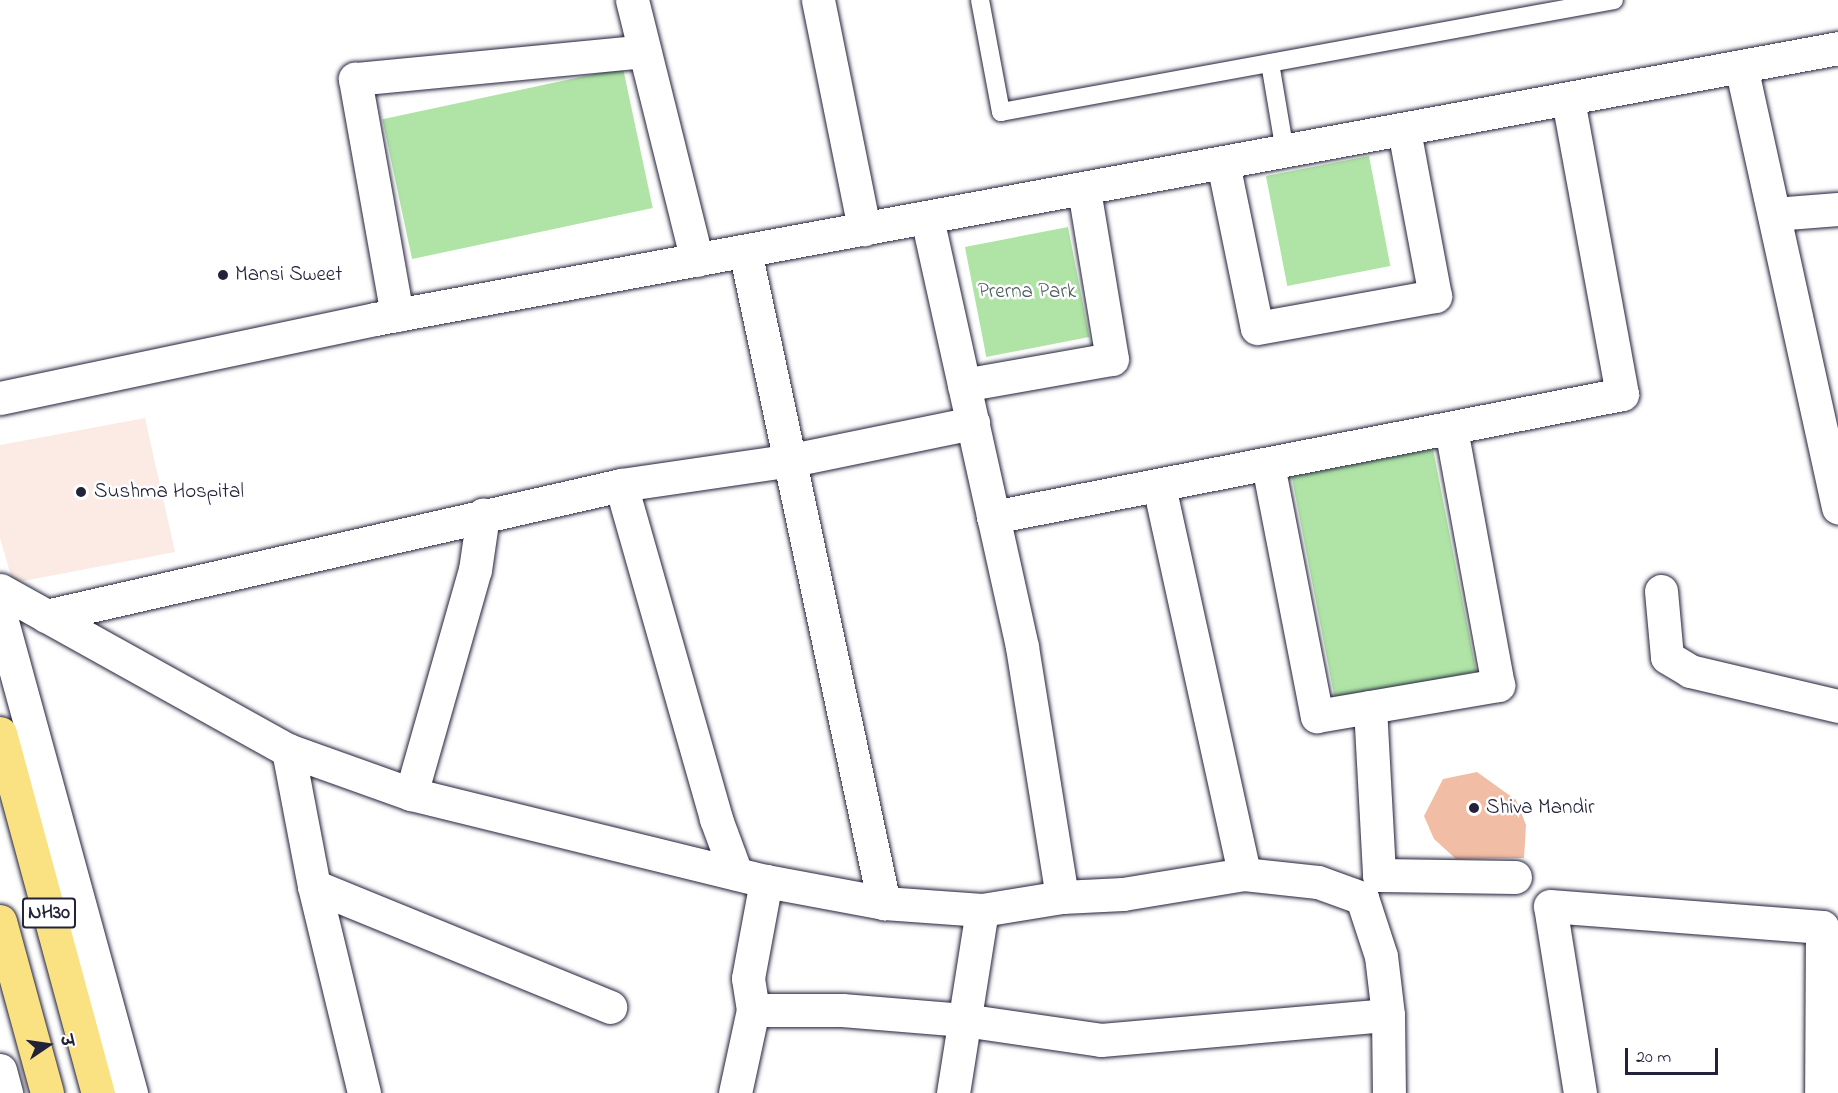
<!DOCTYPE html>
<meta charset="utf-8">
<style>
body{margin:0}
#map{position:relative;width:1838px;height:1093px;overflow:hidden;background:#fff;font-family:"Indie Flower","Playpen Sans Deva",sans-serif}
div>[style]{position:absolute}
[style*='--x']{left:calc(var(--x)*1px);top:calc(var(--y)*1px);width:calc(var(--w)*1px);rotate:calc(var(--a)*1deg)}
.built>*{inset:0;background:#fbebe4}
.green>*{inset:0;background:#afe4a6;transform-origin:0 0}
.building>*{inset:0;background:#f1bda4}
.roads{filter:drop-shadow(0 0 2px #22223b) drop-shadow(0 0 2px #22223b)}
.service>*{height:18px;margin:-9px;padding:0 9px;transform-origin:9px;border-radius:9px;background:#fff}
.minor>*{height:33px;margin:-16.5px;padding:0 16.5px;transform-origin:16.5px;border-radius:16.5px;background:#fff}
.tertiary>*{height:33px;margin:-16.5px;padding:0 16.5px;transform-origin:16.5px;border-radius:16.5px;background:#fff}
.trunk>*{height:33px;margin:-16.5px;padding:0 16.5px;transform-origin:16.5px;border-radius:16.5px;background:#fae181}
.dots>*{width:16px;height:16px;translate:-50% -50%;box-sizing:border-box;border:3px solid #fff;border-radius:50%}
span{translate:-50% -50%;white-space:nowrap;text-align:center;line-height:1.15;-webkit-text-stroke:5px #fff;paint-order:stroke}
.shield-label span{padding:2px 4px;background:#fff;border:2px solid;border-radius:4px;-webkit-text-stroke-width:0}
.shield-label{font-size:20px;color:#22223b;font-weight:700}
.poi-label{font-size:21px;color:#22223b}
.left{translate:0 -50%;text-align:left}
.park-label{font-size:21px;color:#4c5c5b}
.north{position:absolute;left:18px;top:1015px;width:60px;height:60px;-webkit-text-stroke:4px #fff;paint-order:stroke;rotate:77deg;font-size:16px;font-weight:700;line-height:24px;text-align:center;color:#22223b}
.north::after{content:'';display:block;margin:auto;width:21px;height:27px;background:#22223b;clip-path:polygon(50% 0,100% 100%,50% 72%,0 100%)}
.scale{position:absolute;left:1625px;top:1048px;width:93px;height:27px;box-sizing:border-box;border:3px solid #22223b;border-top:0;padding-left:8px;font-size:18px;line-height:21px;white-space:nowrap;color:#22223b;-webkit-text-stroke:4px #fff;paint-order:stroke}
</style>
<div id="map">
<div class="built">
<div style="clip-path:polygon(145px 418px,175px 552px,13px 583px,0 538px,0 445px)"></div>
</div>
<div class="green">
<div style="left:623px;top:68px;width:143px;height:246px;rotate:78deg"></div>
<div style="left:1369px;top:156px;width:112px;height:105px;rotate:79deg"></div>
<div style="left:1068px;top:227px;width:112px;height:105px;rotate:79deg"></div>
<div style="left:1433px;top:449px;width:227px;height:144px;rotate:79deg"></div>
</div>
<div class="building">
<div style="clip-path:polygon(1477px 772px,1516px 800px,1526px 825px,1524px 858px,1456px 859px,1434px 839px,1424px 816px,1443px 779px)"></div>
</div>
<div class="roads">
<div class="service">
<div style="--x:980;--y:0;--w:114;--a:79.4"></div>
<div style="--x:1001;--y:112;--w:623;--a:-10.35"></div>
<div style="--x:1270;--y:63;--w:90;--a:80.4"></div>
</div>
<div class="minor">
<div style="--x:632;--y:0;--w:268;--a:76"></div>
<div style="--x:818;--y:0;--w:234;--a:78.6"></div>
<div style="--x:1741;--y:66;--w:452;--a:77.6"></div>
<div style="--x:1223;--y:163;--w:168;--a:78.4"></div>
<div style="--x:1257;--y:328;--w:181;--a:-10.2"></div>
<div style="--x:1435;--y:296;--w:169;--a:-100.6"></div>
<div style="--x:1774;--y:214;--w:64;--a:-4.5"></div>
<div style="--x:927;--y:218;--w:439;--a:77.5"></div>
<div style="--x:1022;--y:647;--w:253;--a:80.9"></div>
<div style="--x:745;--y:251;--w:667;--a:77.97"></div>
<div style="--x:397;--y:315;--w:240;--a:-100.1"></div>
<div style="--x:355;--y:79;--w:290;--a:-5.5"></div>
<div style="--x:964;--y:385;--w:150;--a:-10"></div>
<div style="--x:1112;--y:359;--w:172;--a:-99.4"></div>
<div style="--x:1268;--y:465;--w:256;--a:79"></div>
<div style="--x:1317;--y:716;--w:184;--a:-9.7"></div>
<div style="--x:1498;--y:685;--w:261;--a:-100.4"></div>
<div style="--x:621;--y:485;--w:347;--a:74.1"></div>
<div style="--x:716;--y:819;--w:58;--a:69.7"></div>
<div style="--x:1159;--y:486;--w:397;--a:77.6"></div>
<div style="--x:993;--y:517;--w:641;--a:-11.06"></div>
<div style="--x:1622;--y:394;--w:300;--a:-100.4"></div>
<div style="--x:1661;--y:591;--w:66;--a:84.8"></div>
<div style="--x:1667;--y:657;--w:27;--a:31"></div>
<div style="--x:1690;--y:671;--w:152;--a:13.3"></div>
<div style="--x:0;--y:614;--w:497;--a:74.7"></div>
<div style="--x:46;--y:616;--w:590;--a:-12.83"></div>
<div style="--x:621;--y:485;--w:173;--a:-8.3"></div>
<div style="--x:792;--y:460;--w:185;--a:-11.6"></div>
<div style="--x:1370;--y:707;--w:168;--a:86.9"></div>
<div style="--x:1379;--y:875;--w:136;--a:0.8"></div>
<div style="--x:288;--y:750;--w:138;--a:79.2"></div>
<div style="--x:314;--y:886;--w:213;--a:76.4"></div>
<div style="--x:411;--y:794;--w:233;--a:-74.1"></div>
<div style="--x:475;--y:570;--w:56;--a:-81.7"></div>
<div style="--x:314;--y:886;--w:320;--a:22.2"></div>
<div style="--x:753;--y:1010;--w:89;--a:0"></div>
<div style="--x:842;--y:1010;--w:122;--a:4.7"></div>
<div style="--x:964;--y:1020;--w:138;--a:8.3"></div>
<div style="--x:1101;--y:1040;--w:288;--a:-5"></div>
<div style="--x:0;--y:1070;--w:24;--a:75"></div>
<div style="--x:735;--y:1093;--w:85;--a:-77.8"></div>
<div style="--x:753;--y:1010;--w:32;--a:-99"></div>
<div style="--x:748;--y:978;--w:99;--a:-79.5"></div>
<div style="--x:953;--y:1093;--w:185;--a:-81"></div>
<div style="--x:1580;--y:1093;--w:189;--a:-99.1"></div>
<div style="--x:1550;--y:906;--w:273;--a:4.4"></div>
<div style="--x:1822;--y:927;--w:166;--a:90.3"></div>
</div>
<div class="tertiary">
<div style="--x:0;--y:398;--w:383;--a:-11.9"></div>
<div style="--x:375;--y:319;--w:1488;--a:-10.49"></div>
<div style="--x:0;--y:590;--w:329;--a:29.1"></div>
<div style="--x:288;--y:750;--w:131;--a:19.7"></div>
<div style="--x:411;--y:794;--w:366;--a:13.8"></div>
<div style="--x:766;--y:881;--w:120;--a:10.6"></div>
<div style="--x:884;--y:903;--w:98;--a:4.1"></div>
<div style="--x:982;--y:910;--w:81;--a:-9.2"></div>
<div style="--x:1062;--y:897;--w:61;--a:-2.8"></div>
<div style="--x:1123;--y:894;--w:123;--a:-9.4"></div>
<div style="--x:1244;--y:874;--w:74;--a:6.2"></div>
<div style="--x:1318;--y:882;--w:47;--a:20"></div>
<div style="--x:1362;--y:898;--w:61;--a:71.9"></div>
<div style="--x:1381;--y:956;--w:59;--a:83.2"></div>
<div style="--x:1388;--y:1015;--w:78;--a:89.3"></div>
</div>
<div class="trunk">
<div style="--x:0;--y:733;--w:373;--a:74.8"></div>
<div style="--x:0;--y:921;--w:178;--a:74.7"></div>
</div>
</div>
<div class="dots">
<div style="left:223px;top:275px;background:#22223b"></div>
<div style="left:81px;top:492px;background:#22223b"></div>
<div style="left:1474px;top:808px;background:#22223b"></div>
</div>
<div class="shield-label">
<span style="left:49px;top:913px">NH30</span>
</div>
<div class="poi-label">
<span class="left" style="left:235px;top:275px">Mansi Sweet</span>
<span class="left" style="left:94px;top:492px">Sushma Hospital</span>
<span class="left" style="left:1486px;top:808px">Shiva Mandir</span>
</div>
<div class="park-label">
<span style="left:1027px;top:292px">Prerna Park</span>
</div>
<div class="north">उ</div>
<div class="scale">20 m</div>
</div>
